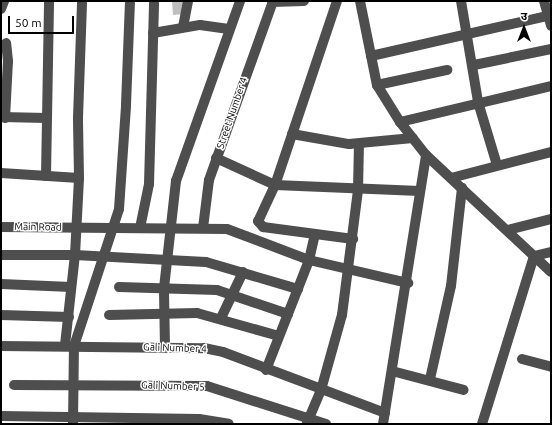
<!DOCTYPE html>
<meta charset="utf-8">
<style>
body{margin:0}
#map{position:relative;width:552px;height:425px;overflow:hidden;background:#fff;font-family:Ubuntu,"Noto Sans Devanagari",sans-serif}
div>[style]{position:absolute}
[style*='--x']{left:calc(var(--x)*1px);top:calc(var(--y)*1px);width:calc(var(--w)*1px);rotate:calc(var(--a)*1deg)}
.building>*{inset:0;background:#bebebe}
.minor>*{height:10px;margin:-5px;padding:0 5px;transform-origin:5px;border-radius:5px;background:#4e4e4e}
span{translate:-50% -50%;white-space:nowrap;text-align:center;line-height:1.15;-webkit-text-stroke:3px #fff;paint-order:stroke}
.street-label{font-size:10px;color:#000}
.frame{position:absolute;inset:0;border:2px solid #000;pointer-events:none}
.north{position:absolute;left:504px;top:8px;width:40px;height:40px;-webkit-text-stroke:3px #fff;paint-order:stroke;rotate:0deg;font-size:11px;font-weight:700;line-height:16px;text-align:center;color:#000}
.north::after{content:'';display:block;margin:auto;width:14px;height:18px;background:#000;clip-path:polygon(50% 0,100% 100%,50% 72%,0 100%)}
.scale{position:absolute;left:8px;top:16px;width:66px;height:18px;box-sizing:border-box;border:2px solid #000;border-top:0;padding-left:5px;font-size:12px;line-height:14px;white-space:nowrap;color:#000;-webkit-text-stroke:3px #fff;paint-order:stroke}
</style>
<div id="map">
<div class="building">
<div style="clip-path:polygon(172px 1px,184px 1px,184px 14px,173px 15px)"></div>
</div>
<div class="minor">
<div style="--x:337;--y:1;--w:194;--a:108.6"></div>
<div style="--x:275;--y:185;--w:40;--a:115"></div>
<div style="--x:258;--y:221;--w:8;--a:50"></div>
<div style="--x:263;--y:227;--w:91;--a:7.6"></div>
<div style="--x:360;--y:1;--w:86;--a:78.6"></div>
<div style="--x:377;--y:85;--w:44;--a:58.1"></div>
<div style="--x:400;--y:122;--w:42;--a:51.8"></div>
<div style="--x:426;--y:155;--w:171;--a:43.1"></div>
<div style="--x:461;--y:1;--w:102;--a:80.4"></div>
<div style="--x:478;--y:102;--w:66;--a:73.2"></div>
<div style="--x:544;--y:1;--w:26;--a:74"></div>
<div style="--x:272;--y:2;--w:32;--a:-2"></div>
<div style="--x:1;--y:9;--w:9;--a:-69"></div>
<div style="--x:183;--y:27;--w:26;--a:-79"></div>
<div style="--x:153;--y:33;--w:48;--a:-9.7"></div>
<div style="--x:200;--y:25;--w:29;--a:8"></div>
<div style="--x:371;--y:56;--w:180;--a:-12.8"></div>
<div style="--x:474;--y:65;--w:79;--a:-11.7"></div>
<div style="--x:377;--y:85;--w:72;--a:-12.1"></div>
<div style="--x:1;--y:117;--w:46;--a:1.2"></div>
<div style="--x:5;--y:118;--w:57;--a:-87"></div>
<div style="--x:8;--y:61;--w:18;--a:-96"></div>
<div style="--x:400;--y:122;--w:155;--a:-13.4"></div>
<div style="--x:292;--y:134;--w:58;--a:10"></div>
<div style="--x:349;--y:144;--w:64;--a:-5.4"></div>
<div style="--x:216;--y:158;--w:65;--a:24.6"></div>
<div style="--x:275;--y:185;--w:145;--a:2.4"></div>
<div style="--x:1;--y:173;--w:78;--a:3.7"></div>
<div style="--x:46;--y:176;--w:175;--a:-89"></div>
<div style="--x:451;--y:178;--w:103;--a:-14.6"></div>
<div style="--x:1;--y:227;--w:226;--a:0.5"></div>
<div style="--x:227;--y:229;--w:88;--a:20.7"></div>
<div style="--x:309;--y:260;--w:102;--a:13.1"></div>
<div style="--x:140;--y:228;--w:45;--a:-78.4"></div>
<div style="--x:149;--y:184;--w:183;--a:-88.4"></div>
<div style="--x:203;--y:228;--w:48;--a:-82.9"></div>
<div style="--x:209;--y:180;--w:190;--a:-70.3"></div>
<div style="--x:508;--y:230;--w:44;--a:-14.3"></div>
<div style="--x:1;--y:255;--w:74;--a:0"></div>
<div style="--x:75;--y:255;--w:131;--a:3.1"></div>
<div style="--x:206;--y:262;--w:96;--a:16.4"></div>
<div style="--x:1;--y:284;--w:70;--a:2.5"></div>
<div style="--x:119;--y:287;--w:98;--a:1.8"></div>
<div style="--x:217;--y:290;--w:75;--a:18.7"></div>
<div style="--x:1;--y:315;--w:68;--a:1.7"></div>
<div style="--x:109;--y:315;--w:88;--a:-1.3"></div>
<div style="--x:197;--y:313;--w:85;--a:15.7"></div>
<div style="--x:221;--y:318;--w:51;--a:-64.4"></div>
<div style="--x:65;--y:345;--w:91;--a:-83.7"></div>
<div style="--x:75;--y:255;--w:77;--a:-87"></div>
<div style="--x:79;--y:178;--w:60;--a:-91"></div>
<div style="--x:78;--y:118;--w:117;--a:-88"></div>
<div style="--x:1;--y:346;--w:203;--a:0.6"></div>
<div style="--x:204;--y:348;--w:19;--a:12"></div>
<div style="--x:223;--y:352;--w:173;--a:20.6"></div>
<div style="--x:165;--y:348;--w:60;--a:-91"></div>
<div style="--x:164;--y:288;--w:108;--a:-83.6"></div>
<div style="--x:176;--y:181;--w:191;--a:-70.4"></div>
<div style="--x:522;--y:359;--w:30;--a:15"></div>
<div style="--x:266;--y:370;--w:118;--a:-68.6"></div>
<div style="--x:309;--y:260;--w:26;--a:-77"></div>
<div style="--x:392;--y:371;--w:74;--a:14.8"></div>
<div style="--x:430;--y:379;--w:95;--a:-77.3"></div>
<div style="--x:451;--y:286;--w:99;--a:-83.6"></div>
<div style="--x:14;--y:385;--w:193;--a:0.3"></div>
<div style="--x:207;--y:386;--w:125;--a:17.7"></div>
<div style="--x:1;--y:416;--w:198;--a:0.9"></div>
<div style="--x:199;--y:419;--w:30;--a:9"></div>
<div style="--x:307;--y:423;--w:36;--a:-67"></div>
<div style="--x:321;--y:390;--w:78;--a:-74.4"></div>
<div style="--x:342;--y:315;--w:126;--a:-82.7"></div>
<div style="--x:358;--y:190;--w:46;--a:-88.8"></div>
<div style="--x:73;--y:424;--w:78;--a:-89.3"></div>
<div style="--x:74;--y:346;--w:144;--a:-71.8"></div>
<div style="--x:119;--y:209;--w:104;--a:-86.1"></div>
<div style="--x:126;--y:105;--w:104;--a:-87.8"></div>
<div style="--x:383;--y:424;--w:272;--a:-80.9"></div>
<div style="--x:482;--y:424;--w:176;--a:-72.8"></div>
<div style="--x:534;--y:256;--w:17;--a:-13"></div>
</div>
<div class="street-label">
<span style="left:232px;top:113px;rotate:-71deg">Street Number 4</span>
<span style="left:38px;top:227px;rotate:1deg">Main Road</span>
<span style="left:175px;top:348px;rotate:2deg">Gali Number 4</span>
<span style="left:173px;top:386px;rotate:2deg">Gali Number 5</span>
</div>
<div class="frame"></div>
<div class="north">उ</div>
<div class="scale">50 m</div>
</div>
